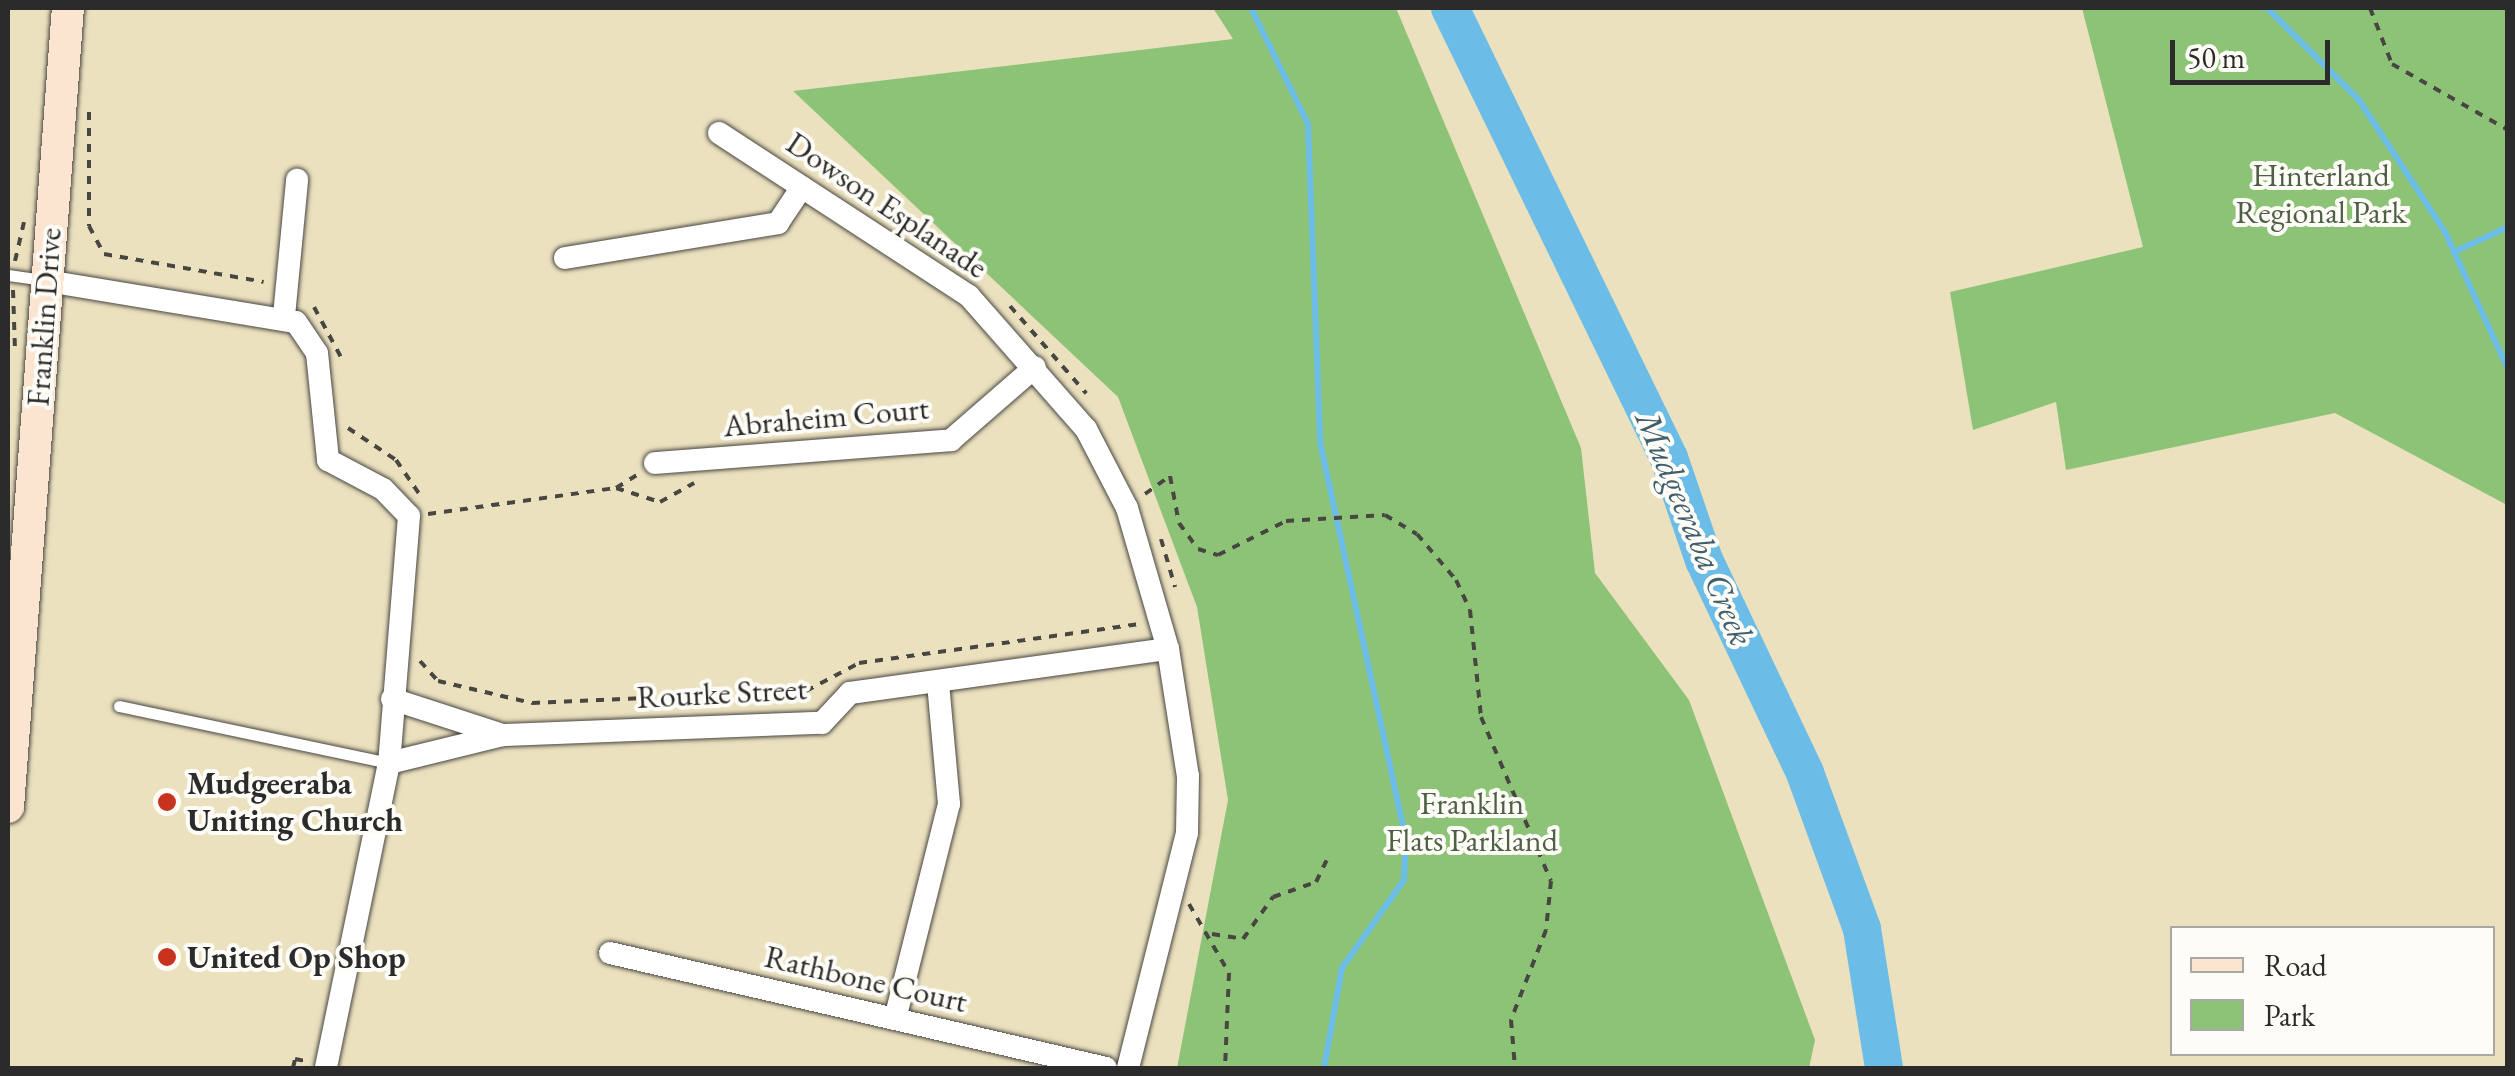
<!DOCTYPE html>
<style>
body{margin:0}
#map{position:relative;width:2515px;height:1076px;overflow:hidden;background:#ebe1bf;font-family:"EB Garamond",serif}
div>[style]{position:absolute}
[style*='--x']{left:calc(var(--x)*1px);top:calc(var(--y)*1px);width:calc(var(--w)*1px);rotate:calc(var(--a)*1deg)}
.green>*{inset:0;background:#8dc376}
.stream>*{height:6px;margin:-3px;padding:0 3px;transform-origin:3px;border-radius:3px;background:#6bbce6}
.river>*{height:38px;margin:-19px;padding:0 19px;transform-origin:19px;border-radius:19px;background:#6bbce6}
.path>*{height:4px;margin-top:-2px;transform-origin:0;background:repeating-linear-gradient(90deg,#484641 0 8px,transparent 0 16px)}
.roads{filter:drop-shadow(0 0 2px #484641) drop-shadow(0 0 2px #484641)}
.lane>*{height:11px;margin:-5.5px;padding:0 5.5px;transform-origin:5.5px;border-radius:5.5px;background:#fff}
.street>*{height:22px;margin:-11px;padding:0 11px;transform-origin:11px;border-radius:11px;background:#fff}
.secondary>*{height:32px;margin:-16px;padding:0 16px;transform-origin:16px;border-radius:16px;background:#fce5d0}
.dots>*{width:28px;height:28px;translate:-50% -50%;box-sizing:border-box;border:5px solid #fdfcf7;border-radius:50%}
span{translate:-50% -50%;white-space:nowrap;text-align:center;line-height:1.15;-webkit-text-stroke:8px #fdfcf7;paint-order:stroke}
.park-label{font-size:32px;color:#4d6045}
.street-label{font-size:32px;color:#2b2b2b}
.poi-label{font-size:32px;color:#2b2b2b;font-weight:700}
.left{translate:0 -50%;text-align:left}
.water-label{font-size:35px;color:#415e6c;font-style:italic}
.frame{position:absolute;inset:0;border:10px solid #2b2b2b;pointer-events:none}
.legend{position:absolute;left:2170px;top:926px;width:325px;height:130px;box-sizing:border-box;background:#fdfcf7;border:2px solid #a9a8a5;margin:0;padding:12px 18px;list-style:none;font-size:30px;color:#2b2b2b}
.legend li{display:flex;align-items:center;gap:20px;height:50px}
.legend b{width:50px;border:2px solid #a9a8a5}
.scale{position:absolute;left:2170px;top:40px;width:160px;height:45px;box-sizing:border-box;border:5px solid #2b2b2b;border-top:0;padding-left:12px;font-size:30px;line-height:35px;white-space:nowrap;color:#2b2b2b;-webkit-text-stroke:8px #fdfcf7;paint-order:stroke}
</style>
<div id="map">
<div class="green">
<div style="clip-path:polygon(1213px 8px,1396px 8px,1581px 448px,1595px 573px,1689px 700px,1815px 1040px,1809px 1068px,1177px 1068px,1228px 800px,1197px 607px,1118px 397px,793px 91px,1233px 39px)"></div>
<div style="clip-path:polygon(2082px 8px,2507px 8px,2507px 505px,2335px 413px,2066px 470px,2056px 402px,1973px 430px,1950px 292px,2143px 247px)"></div>
</div>
<div class="stream">
<div style="--x:1251;--y:8;--w:129;--a:63.8"></div>
<div style="--x:1308;--y:124;--w:318;--a:87.8"></div>
<div style="--x:1320;--y:442;--w:408;--a:77.8"></div>
<div style="--x:1406;--y:841;--w:39;--a:93"></div>
<div style="--x:1404;--y:880;--w:108;--a:125.2"></div>
<div style="--x:1342;--y:968;--w:102;--a:100.2"></div>
<div style="--x:2267;--y:8;--w:130;--a:45"></div>
<div style="--x:2359;--y:100;--w:158;--a:56.9"></div>
<div style="--x:2445;--y:232;--w:151;--a:65.3"></div>
<div style="--x:2454;--y:252;--w:60;--a:-24.8"></div>
</div>
<div class="river">
<div style="--x:1450;--y:8;--w:500;--a:64.05"></div>
<div style="--x:1669;--y:458;--w:108;--a:71.1"></div>
<div style="--x:1704;--y:560;--w:236;--a:64.6"></div>
<div style="--x:1805;--y:773;--w:166;--a:69.9"></div>
<div style="--x:1862;--y:929;--w:141;--a:81"></div>
</div>
<div class="path">
<div style="--x:2370;--y:8;--w:60;--a:68.6"></div>
<div style="--x:2392;--y:64;--w:133;--a:29.6"></div>
<div style="--x:89;--y:112;--w:114;--a:90"></div>
<div style="--x:89;--y:226;--w:32;--a:62"></div>
<div style="--x:104;--y:254;--w:162;--a:9.9"></div>
<div style="--x:912;--y:230;--w:30;--a:34"></div>
<div style="--x:15;--y:261;--w:40;--a:-77"></div>
<div style="--x:13;--y:290;--w:60;--a:88.1"></div>
<div style="--x:1010;--y:306;--w:116;--a:48.9"></div>
<div style="--x:314;--y:307;--w:59;--a:61.7"></div>
<div style="--x:348;--y:428;--w:58;--a:33.7"></div>
<div style="--x:396;--y:460;--w:46;--a:55.6"></div>
<div style="--x:616;--y:488;--w:46;--a:17.7"></div>
<div style="--x:660;--y:502;--w:39;--a:-29"></div>
<div style="--x:1145;--y:494;--w:31;--a:-36"></div>
<div style="--x:1170;--y:476;--w:48;--a:79.2"></div>
<div style="--x:1179;--y:523;--w:32;--a:54"></div>
<div style="--x:1198;--y:549;--w:21;--a:17"></div>
<div style="--x:1218;--y:555;--w:76;--a:-26.6"></div>
<div style="--x:1286;--y:521;--w:99;--a:-3.5"></div>
<div style="--x:1385;--y:515;--w:37;--a:31"></div>
<div style="--x:1417;--y:534;--w:60;--a:49.7"></div>
<div style="--x:1456;--y:580;--w:33;--a:65"></div>
<div style="--x:1470;--y:610;--w:108;--a:84.1"></div>
<div style="--x:1481;--y:717;--w:178;--a:66.9"></div>
<div style="--x:1551;--y:881;--w:49;--a:95.8"></div>
<div style="--x:1546;--y:930;--w:97;--a:111.3"></div>
<div style="--x:1511;--y:1020;--w:48;--a:85.2"></div>
<div style="--x:428;--y:514;--w:190;--a:-7.9"></div>
<div style="--x:616;--y:488;--w:26;--a:-32"></div>
<div style="--x:1161;--y:539;--w:50;--a:73.7"></div>
<div style="--x:420;--y:661;--w:27;--a:48"></div>
<div style="--x:438;--y:681;--w:97;--a:13.2"></div>
<div style="--x:532;--y:703;--w:274;--a:-2.5"></div>
<div style="--x:806;--y:691;--w:60;--a:-27.8"></div>
<div style="--x:859;--y:663;--w:283;--a:-7.9"></div>
<div style="--x:1189;--y:904;--w:80;--a:59.9"></div>
<div style="--x:1229;--y:973;--w:95;--a:92.4"></div>
<div style="--x:1212;--y:934;--w:31;--a:9"></div>
<div style="--x:1243;--y:939;--w:52;--a:-54.5"></div>
<div style="--x:1273;--y:897;--w:46;--a:-19.2"></div>
<div style="--x:1316;--y:882;--w:25;--a:-64"></div>
<div style="--x:293;--y:1068;--w:9;--a:-77"></div>
<div style="--x:295;--y:1059;--w:10;--a:11"></div>
</div>
<div class="roads">
<div class="lane">
<div style="--x:8;--y:275;--w:35;--a:8"></div>
<div style="--x:119;--y:706;--w:276;--a:11.9"></div>
</div>
<div class="street">
<div style="--x:719;--y:133;--w:298;--a:33.1"></div>
<div style="--x:969;--y:296;--w:177;--a:48.7"></div>
<div style="--x:1086;--y:429;--w:89;--a:62.6"></div>
<div style="--x:1127;--y:508;--w:147;--a:73.8"></div>
<div style="--x:1168;--y:649;--w:129;--a:81.1"></div>
<div style="--x:1188;--y:776;--w:57;--a:91"></div>
<div style="--x:1187;--y:833;--w:242;--a:104.1"></div>
<div style="--x:565;--y:258;--w:216;--a:-9.3"></div>
<div style="--x:778;--y:223;--w:43;--a:-56.3"></div>
<div style="--x:47;--y:281;--w:252;--a:9.4"></div>
<div style="--x:296;--y:322;--w:37;--a:56"></div>
<div style="--x:317;--y:353;--w:108;--a:84.1"></div>
<div style="--x:328;--y:460;--w:62;--a:27.8"></div>
<div style="--x:383;--y:489;--w:37;--a:46"></div>
<div style="--x:409;--y:516;--w:248;--a:94.6"></div>
<div style="--x:389;--y:763;--w:311;--a:101.7"></div>
<div style="--x:284;--y:316;--w:137;--a:-84.5"></div>
<div style="--x:655;--y:463;--w:297;--a:-4.4"></div>
<div style="--x:951;--y:440;--w:111;--a:-41"></div>
<div style="--x:392;--y:699;--w:117;--a:18"></div>
<div style="--x:389;--y:763;--w:117;--a:-13.8"></div>
<div style="--x:503;--y:735;--w:319;--a:-2.2"></div>
<div style="--x:822;--y:723;--w:41;--a:-47"></div>
<div style="--x:850;--y:693;--w:321;--a:-7.9"></div>
<div style="--x:610;--y:953;--w:509;--a:13.05"></div>
<div style="--x:895;--y:1019;--w:222;--a:-75.9"></div>
<div style="--x:949;--y:804;--w:121;--a:-95.2"></div>
</div>
<div class="secondary">
<div style="--x:8;--y:807;--w:801;--a:-85.71"></div>
</div>
</div>
<div class="dots">
<div style="left:167px;top:802px;background:#c8321e"></div>
<div style="left:167px;top:957px;background:#c8321e"></div>
</div>
<div class="park-label">
<span style="left:2321px;top:194px">Hinterland<br>Regional Park</span>
<span style="left:1472px;top:822px">Franklin<br>Flats Parkland</span>
</div>
<div class="street-label">
<span style="left:887px;top:205px;rotate:34deg">Dowson Esplanade</span>
<span style="left:44px;top:317px;rotate:-86deg">Franklin Drive</span>
<span style="left:826px;top:417px;rotate:-5deg">Abraheim Court</span>
<span style="left:722px;top:693px;rotate:-3deg">Rourke Street</span>
<span style="left:866px;top:979px;rotate:13deg">Rathbone Court</span>
</div>
<div class="poi-label">
<span class="left" style="left:187px;top:802px">Mudgeeraba<br>Uniting Church</span>
<span class="left" style="left:187px;top:957px">United Op Shop</span>
</div>
<div class="water-label">
<span style="left:1695px;top:528px;rotate:67deg">Mudgeeraba Creek</span>
</div>
<div class="frame"></div>
<ul class="legend">
<li><b style="height:12px;background:#fce5d0"></b>Road</li>
<li><b style="height:28px;background:#8dc376"></b>Park</li>
</ul>
<div class="scale">50 m</div>
</div>
